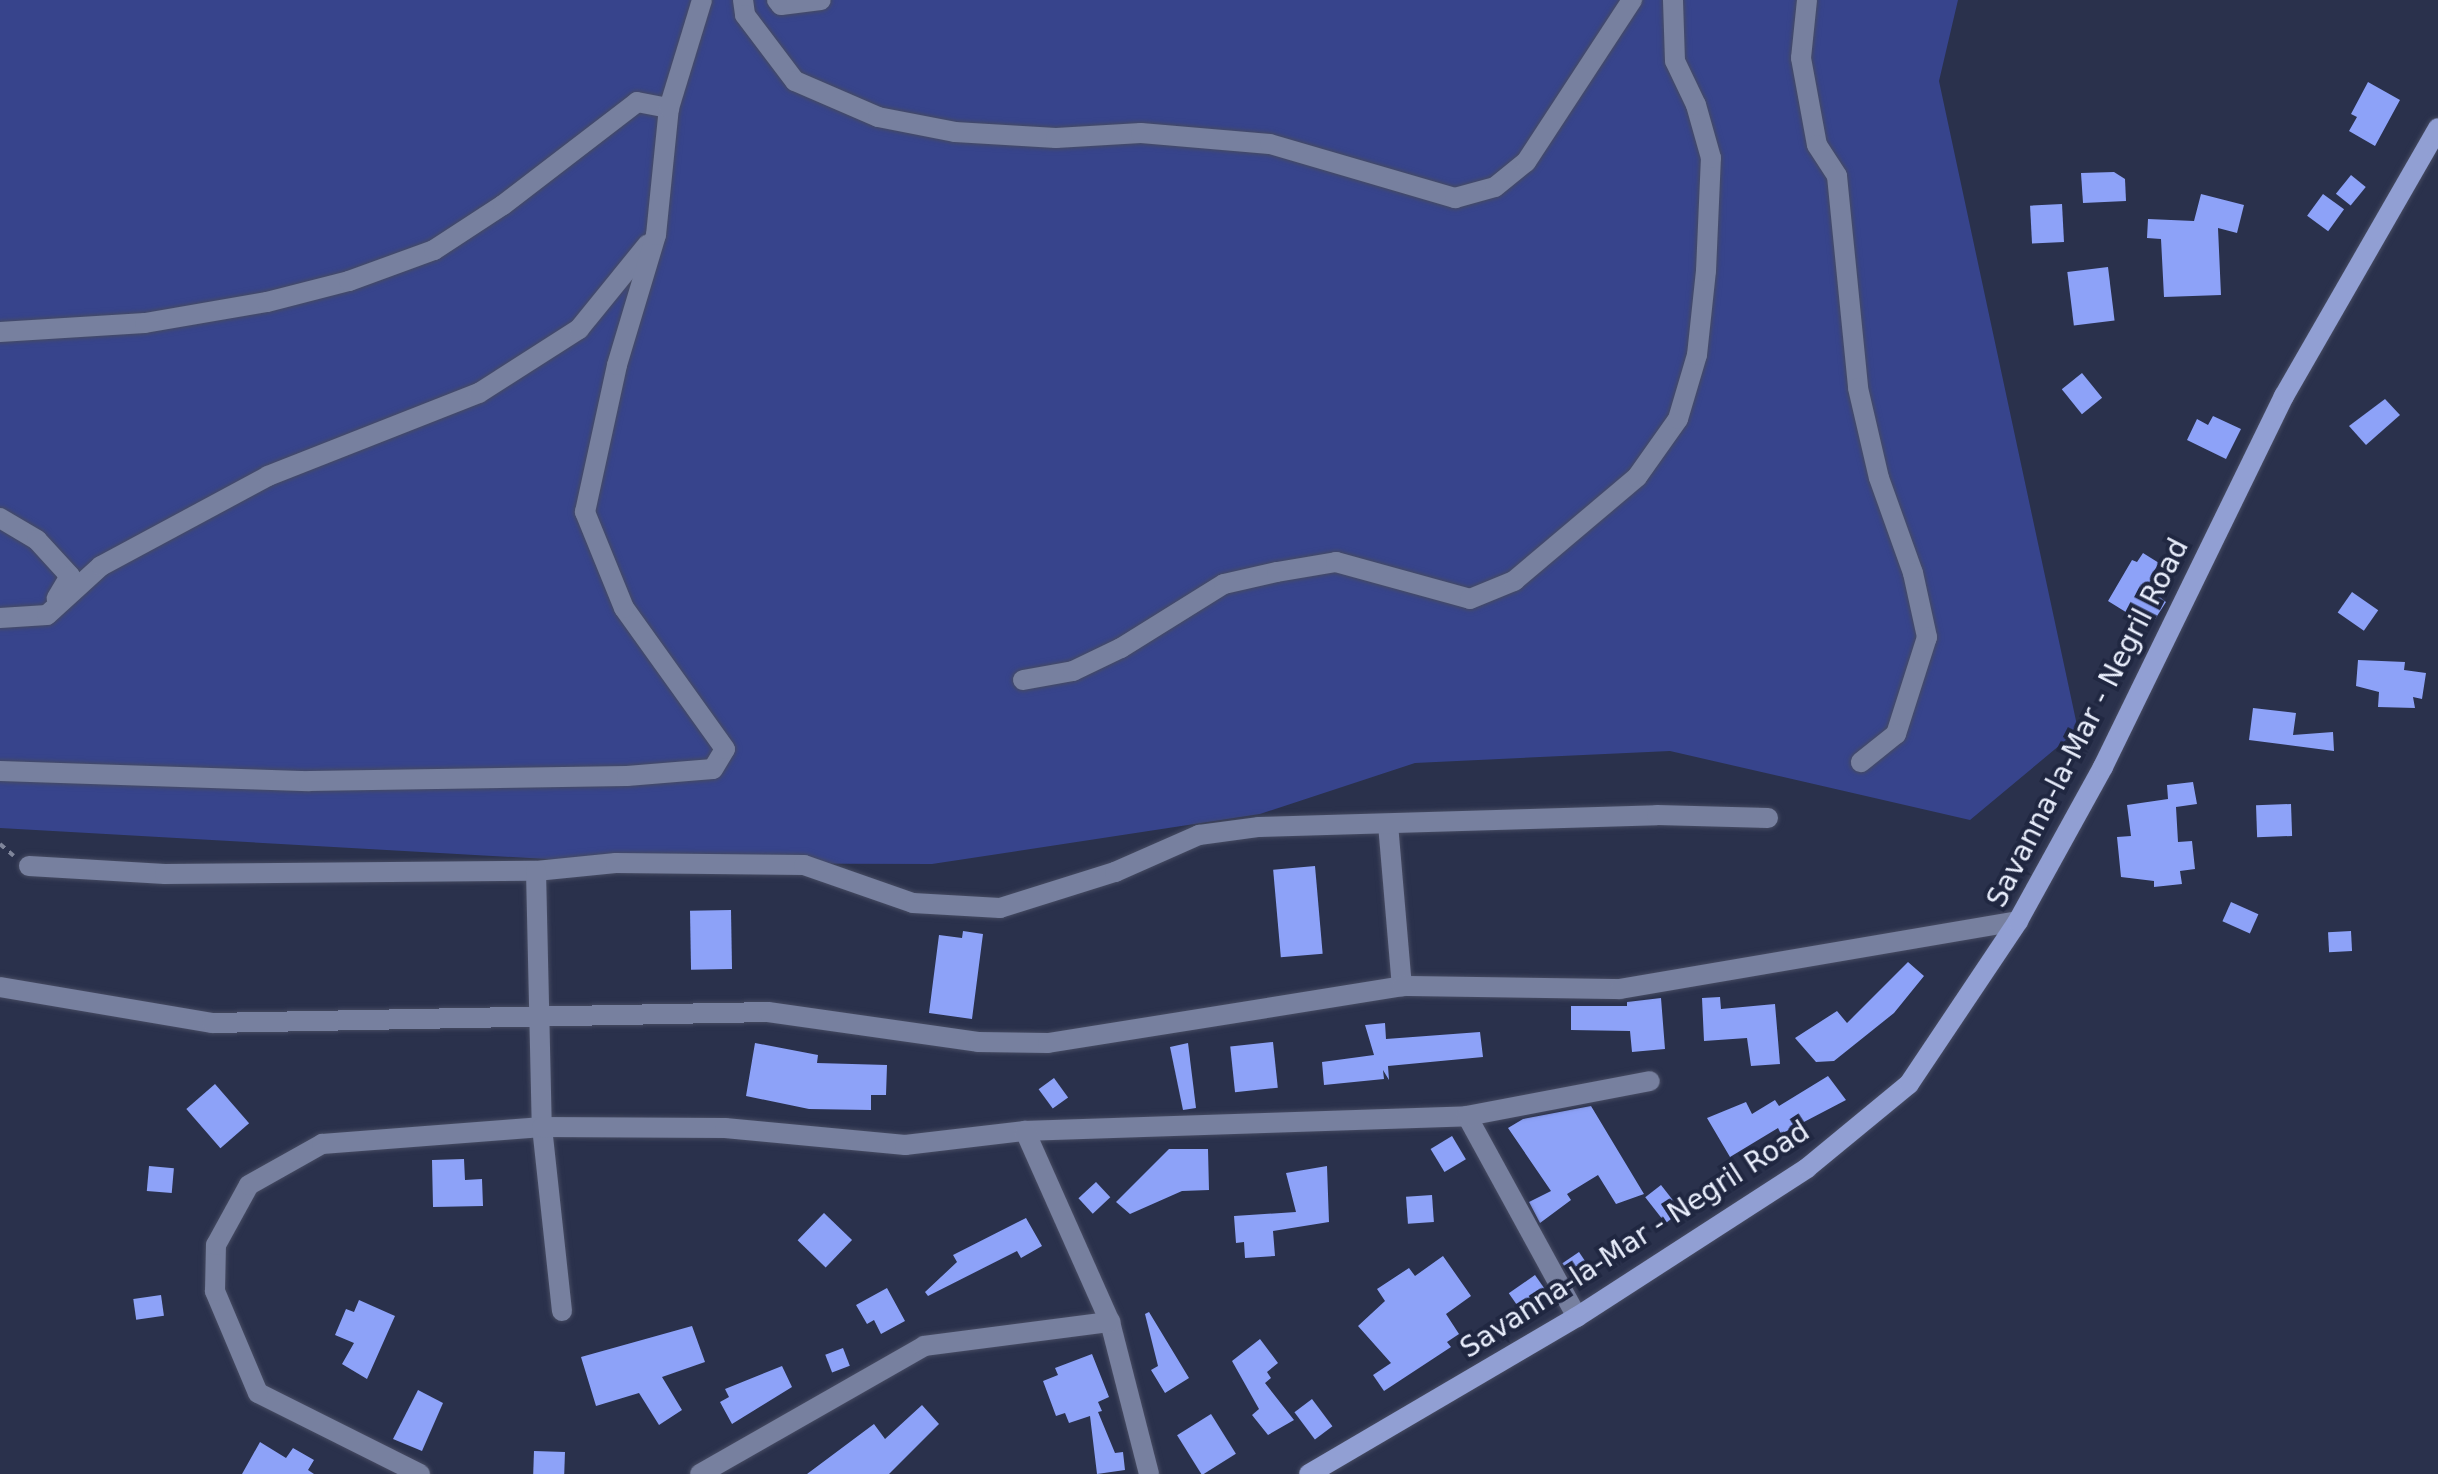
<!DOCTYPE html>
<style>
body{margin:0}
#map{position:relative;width:2438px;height:1474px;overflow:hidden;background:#2a314c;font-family:"DejaVu Sans",sans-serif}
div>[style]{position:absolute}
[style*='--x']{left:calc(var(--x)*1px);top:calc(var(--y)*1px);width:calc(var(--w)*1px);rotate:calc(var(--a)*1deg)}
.green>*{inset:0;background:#37448c}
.building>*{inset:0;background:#8da2f8;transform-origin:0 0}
.path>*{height:4px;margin-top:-2px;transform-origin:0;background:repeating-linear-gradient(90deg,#7f859a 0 6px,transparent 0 12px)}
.roads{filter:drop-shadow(0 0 2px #464b62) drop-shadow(0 0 2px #464b62)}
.minor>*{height:20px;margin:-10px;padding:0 10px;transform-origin:10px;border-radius:10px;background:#77809f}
.major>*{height:20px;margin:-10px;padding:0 10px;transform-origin:10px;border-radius:10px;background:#919fd3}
span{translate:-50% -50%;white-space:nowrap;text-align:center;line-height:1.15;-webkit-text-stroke:8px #202741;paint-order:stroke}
.street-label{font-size:28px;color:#e9eefc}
</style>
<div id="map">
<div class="green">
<div style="clip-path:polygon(0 0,1958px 0,1939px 81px,2078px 730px,1970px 820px,1670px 751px,1415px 763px,1260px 814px,932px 864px,616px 863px,0 828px)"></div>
</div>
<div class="building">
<div style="clip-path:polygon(2368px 82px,2400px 100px,2375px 146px,2349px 131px,2357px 117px,2351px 114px)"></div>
<div style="clip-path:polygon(2114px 172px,2125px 179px,2126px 201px,2083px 203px,2081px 173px)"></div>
<div style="left:2351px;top:175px;width:19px;height:24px;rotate:39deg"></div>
<div style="clip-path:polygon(2201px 194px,2244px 205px,2237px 233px,2218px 228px,2221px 295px,2164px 297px,2161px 239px,2147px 238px,2148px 219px,2194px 221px)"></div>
<div style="left:2323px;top:194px;width:26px;height:27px;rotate:36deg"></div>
<div style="left:2062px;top:204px;width:38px;height:32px;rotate:87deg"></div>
<div style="left:2108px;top:267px;width:54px;height:41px;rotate:83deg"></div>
<div style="left:2082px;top:373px;width:32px;height:26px;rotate:51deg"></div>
<div style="clip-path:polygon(2385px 399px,2400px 415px,2366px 445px,2349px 426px)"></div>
<div style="clip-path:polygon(2213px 416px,2241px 429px,2226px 459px,2187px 440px,2197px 419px,2208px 425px)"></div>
<div style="clip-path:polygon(2143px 553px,2159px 563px,2152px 574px,2164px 582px,2156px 594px,2166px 602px,2150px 627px,2108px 601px,2132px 560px,2137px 562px)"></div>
<div style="left:2352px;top:592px;width:32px;height:25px;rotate:35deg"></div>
<div style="clip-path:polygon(2358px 660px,2405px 662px,2404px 670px,2426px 673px,2422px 699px,2413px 697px,2415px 708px,2378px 707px,2379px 692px,2356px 686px)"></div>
<div style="clip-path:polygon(2253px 708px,2296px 713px,2293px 735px,2333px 732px,2334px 751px,2249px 740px)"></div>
<div style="clip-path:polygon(2193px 782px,2197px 804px,2176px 807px,2178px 842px,2192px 841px,2195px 869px,2180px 871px,2182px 884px,2154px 887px,2154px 881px,2121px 877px,2117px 837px,2131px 836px,2127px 805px,2168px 799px,2167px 785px)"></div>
<div style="left:2291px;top:804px;width:32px;height:35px;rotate:88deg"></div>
<div style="left:1315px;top:866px;width:88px;height:42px;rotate:85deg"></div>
<div style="left:2231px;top:902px;width:30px;height:21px;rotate:24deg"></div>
<div style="left:731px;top:910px;width:59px;height:41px;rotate:89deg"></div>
<div style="clip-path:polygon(963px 931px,983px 934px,972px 1019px,929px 1013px,939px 935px,962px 938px)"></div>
<div style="left:2351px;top:931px;width:20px;height:23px;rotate:87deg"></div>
<div style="clip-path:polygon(1908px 962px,1924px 976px,1894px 1013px,1834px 1061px,1816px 1062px,1795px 1038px,1837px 1011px,1847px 1023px)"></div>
<div style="clip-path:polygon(1720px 997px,1721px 1009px,1775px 1004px,1780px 1064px,1751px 1066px,1747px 1038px,1704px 1041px,1702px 998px)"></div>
<div style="clip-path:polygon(1661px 998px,1665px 1049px,1632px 1052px,1630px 1031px,1571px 1030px,1571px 1006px,1627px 1006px,1627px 1002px)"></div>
<div style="clip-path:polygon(1385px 1023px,1386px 1039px,1480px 1032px,1483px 1057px,1388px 1066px,1389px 1080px,1383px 1070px,1384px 1079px,1324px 1085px,1322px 1062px,1374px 1055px,1365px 1025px)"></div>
<div style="left:1273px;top:1042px;width:46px;height:43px;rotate:84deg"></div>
<div style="clip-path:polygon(755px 1043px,818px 1055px,817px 1063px,887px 1065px,886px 1095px,871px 1095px,871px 1110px,809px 1109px,746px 1096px)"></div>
<div style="clip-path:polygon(1188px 1043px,1196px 1108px,1183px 1110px,1170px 1047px)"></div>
<div style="clip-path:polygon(1828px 1076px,1846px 1100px,1781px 1134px,1778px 1128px,1730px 1157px,1707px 1118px,1746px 1102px,1752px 1114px,1775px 1100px,1779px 1106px)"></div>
<div style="left:1054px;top:1078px;width:24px;height:19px;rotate:54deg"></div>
<div style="left:215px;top:1084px;width:52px;height:38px;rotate:49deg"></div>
<div style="clip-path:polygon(1591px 1106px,1644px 1194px,1616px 1204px,1598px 1175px,1567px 1194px,1571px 1200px,1540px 1223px,1529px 1202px,1551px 1191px,1508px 1128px,1523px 1119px)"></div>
<div style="left:1452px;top:1136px;width:27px;height:25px;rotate:59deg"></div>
<div style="clip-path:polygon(1169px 1149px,1208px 1149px,1209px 1190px,1182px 1191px,1130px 1214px,1116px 1202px)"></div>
<div style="clip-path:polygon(464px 1159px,465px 1180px,482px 1179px,483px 1206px,433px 1207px,432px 1160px)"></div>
<div style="left:149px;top:1166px;width:25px;height:25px;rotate:5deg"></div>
<div style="clip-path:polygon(1327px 1166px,1329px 1222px,1273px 1231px,1275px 1256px,1245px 1258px,1244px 1242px,1236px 1243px,1234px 1216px,1296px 1212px,1286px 1173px)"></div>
<div style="left:1096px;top:1182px;width:21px;height:24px;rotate:47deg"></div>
<div style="left:1661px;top:1185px;width:33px;height:20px;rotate:52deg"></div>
<div style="left:1432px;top:1195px;width:27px;height:26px;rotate:86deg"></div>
<div style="left:824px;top:1213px;width:39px;height:38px;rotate:44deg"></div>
<div style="clip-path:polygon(1026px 1218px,1042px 1246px,1021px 1258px,1017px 1251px,928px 1296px,925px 1292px,957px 1262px,953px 1255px)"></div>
<div style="left:1579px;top:1252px;width:18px;height:20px;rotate:56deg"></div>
<div style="clip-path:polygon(1443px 1256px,1471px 1296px,1446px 1314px,1459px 1334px,1447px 1342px,1451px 1347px,1384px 1391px,1373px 1375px,1391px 1363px,1358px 1326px,1385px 1301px,1377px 1289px,1409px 1268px,1415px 1276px)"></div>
<div style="left:1535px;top:1275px;width:28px;height:32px;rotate:55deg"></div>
<div style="clip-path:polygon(887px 1288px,905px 1321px,881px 1334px,874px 1320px,867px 1324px,856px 1305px)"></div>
<div style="left:161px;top:1295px;width:21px;height:28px;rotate:82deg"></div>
<div style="clip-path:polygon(359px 1300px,395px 1316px,367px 1379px,342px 1364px,354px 1343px,335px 1335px,346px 1309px,354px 1312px)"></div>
<div style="clip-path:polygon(1149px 1312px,1189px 1378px,1165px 1393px,1151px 1370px,1158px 1366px,1145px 1314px)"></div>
<div style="clip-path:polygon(692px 1326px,705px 1362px,662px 1377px,682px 1410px,659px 1425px,639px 1393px,596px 1406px,581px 1357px)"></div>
<div style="clip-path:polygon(1260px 1339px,1278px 1363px,1267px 1372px,1271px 1378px,1265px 1383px,1294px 1420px,1268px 1435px,1252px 1415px,1259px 1409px,1232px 1361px)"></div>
<div style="left:843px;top:1348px;width:19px;height:19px;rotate:69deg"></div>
<div style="clip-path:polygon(1092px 1354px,1109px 1397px,1098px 1402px,1102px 1411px,1098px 1412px,1115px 1453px,1123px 1452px,1125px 1470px,1097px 1474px,1090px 1416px,1069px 1423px,1065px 1413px,1056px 1416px,1043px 1381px,1058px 1375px,1055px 1368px)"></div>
<div style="clip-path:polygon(782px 1366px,792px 1387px,732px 1424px,720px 1402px,729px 1397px,725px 1389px)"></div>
<div style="clip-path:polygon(418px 1390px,443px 1403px,422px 1451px,393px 1439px)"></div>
<div style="left:1312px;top:1399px;width:34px;height:22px;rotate:53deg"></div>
<div style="clip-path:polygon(922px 1405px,939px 1424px,889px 1474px,807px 1474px,874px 1424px,885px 1439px)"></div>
<div style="left:1211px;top:1414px;width:47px;height:40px;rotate:58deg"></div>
<div style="clip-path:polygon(260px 1442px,286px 1458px,293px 1448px,314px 1460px,308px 1470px,314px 1474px,242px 1474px)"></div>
<div style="left:534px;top:1451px;width:31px;height:23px;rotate:2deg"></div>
</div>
<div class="path">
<div style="--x:0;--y:844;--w:18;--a:41"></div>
</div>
<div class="roads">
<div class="minor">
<div style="--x:743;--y:0;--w:15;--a:82"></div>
<div style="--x:745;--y:15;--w:83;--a:52.9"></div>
<div style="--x:795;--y:81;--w:90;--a:23.4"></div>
<div style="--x:878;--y:117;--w:78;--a:11"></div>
<div style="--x:955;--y:132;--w:101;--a:3.4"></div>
<div style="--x:1056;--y:138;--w:85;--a:-3.4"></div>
<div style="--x:1141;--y:133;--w:129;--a:4.9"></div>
<div style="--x:1270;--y:144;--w:193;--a:16.3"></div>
<div style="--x:1455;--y:198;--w:41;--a:-15.4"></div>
<div style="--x:1495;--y:187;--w:40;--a:-39"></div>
<div style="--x:1526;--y:162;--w:194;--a:-56.8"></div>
<div style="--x:777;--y:0;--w:6;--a:51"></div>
<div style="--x:781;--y:5;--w:40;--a:-7.1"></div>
<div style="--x:1807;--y:0;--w:58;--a:95.9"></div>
<div style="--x:1801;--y:58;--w:88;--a:79.6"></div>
<div style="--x:1817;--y:145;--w:37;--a:57"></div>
<div style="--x:1837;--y:176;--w:213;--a:84.3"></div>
<div style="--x:1858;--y:388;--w:92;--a:76.9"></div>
<div style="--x:1879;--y:478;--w:101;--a:70.3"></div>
<div style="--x:1913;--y:573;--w:66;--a:77.7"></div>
<div style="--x:1927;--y:637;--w:102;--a:107.7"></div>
<div style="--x:1896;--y:734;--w:45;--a:141.3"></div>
<div style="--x:0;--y:332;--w:145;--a:-3.6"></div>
<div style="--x:145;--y:323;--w:124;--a:-9.8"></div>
<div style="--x:267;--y:302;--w:85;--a:-14.4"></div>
<div style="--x:349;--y:281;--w:90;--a:-20"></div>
<div style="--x:434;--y:250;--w:82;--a:-33.1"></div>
<div style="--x:503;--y:205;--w:169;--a:-37.5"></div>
<div style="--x:637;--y:102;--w:33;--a:11"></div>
<div style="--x:0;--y:518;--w:43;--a:30.7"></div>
<div style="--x:37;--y:540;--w:49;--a:47.5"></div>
<div style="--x:70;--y:576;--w:26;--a:121"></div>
<div style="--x:0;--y:618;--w:47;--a:-3.7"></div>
<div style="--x:47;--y:615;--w:73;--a:-42.2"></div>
<div style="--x:101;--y:566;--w:190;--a:-28.3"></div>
<div style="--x:268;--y:476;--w:227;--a:-21.5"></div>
<div style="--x:479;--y:393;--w:119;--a:-32.6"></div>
<div style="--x:579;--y:329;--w:109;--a:-50.9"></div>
<div style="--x:1023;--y:680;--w:51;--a:-10.2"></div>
<div style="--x:1073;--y:671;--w:53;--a:-25.6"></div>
<div style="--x:1121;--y:648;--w:121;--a:-31.9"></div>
<div style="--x:1224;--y:584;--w:54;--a:-12.8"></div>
<div style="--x:1277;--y:572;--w:60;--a:-9.6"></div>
<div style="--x:1336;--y:562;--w:139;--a:15.4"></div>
<div style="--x:1470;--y:599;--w:48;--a:-22.2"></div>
<div style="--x:1514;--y:581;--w:161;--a:-40.2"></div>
<div style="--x:1637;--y:477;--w:71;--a:-54.7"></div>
<div style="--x:1678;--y:419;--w:67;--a:-73.5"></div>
<div style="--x:1697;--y:355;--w:84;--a:-83.9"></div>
<div style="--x:1706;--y:271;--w:113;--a:-87.5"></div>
<div style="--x:1711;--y:158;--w:55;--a:-105.8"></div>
<div style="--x:1696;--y:105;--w:49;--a:-115.5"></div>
<div style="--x:1675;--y:61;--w:61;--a:-91.9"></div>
<div style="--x:0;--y:771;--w:309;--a:1.9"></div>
<div style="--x:309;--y:781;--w:318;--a:-0.9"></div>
<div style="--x:627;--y:776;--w:86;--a:-4.7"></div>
<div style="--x:713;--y:769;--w:23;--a:-59"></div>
<div style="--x:725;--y:749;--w:173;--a:-125.6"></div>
<div style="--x:624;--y:608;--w:104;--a:-112.1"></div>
<div style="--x:585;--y:512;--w:150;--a:-77.7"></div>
<div style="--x:617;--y:365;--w:136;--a:-73.3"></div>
<div style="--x:656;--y:235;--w:128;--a:-84.2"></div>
<div style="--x:669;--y:108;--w:113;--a:-73"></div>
<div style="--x:1388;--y:824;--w:163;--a:85.1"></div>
<div style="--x:29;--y:866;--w:136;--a:3.4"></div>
<div style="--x:165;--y:874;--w:371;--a:-0.5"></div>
<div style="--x:536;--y:871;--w:80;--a:-5.7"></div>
<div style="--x:616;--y:863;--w:188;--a:0.6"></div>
<div style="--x:804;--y:865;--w:115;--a:19.2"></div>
<div style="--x:913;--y:903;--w:87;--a:3.3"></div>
<div style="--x:1000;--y:908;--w:121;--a:-17.4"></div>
<div style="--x:1115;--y:872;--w:92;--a:-23.8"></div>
<div style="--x:1199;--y:835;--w:61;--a:-7.6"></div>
<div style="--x:1259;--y:827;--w:398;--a:-1.7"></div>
<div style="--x:1657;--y:815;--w:111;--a:1.5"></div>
<div style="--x:536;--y:871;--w:256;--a:88.7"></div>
<div style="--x:542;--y:1127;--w:185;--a:83.8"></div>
<div style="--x:0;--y:987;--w:215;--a:9.6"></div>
<div style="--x:212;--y:1023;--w:556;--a:-1.13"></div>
<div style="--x:768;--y:1012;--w:212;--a:8.1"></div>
<div style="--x:978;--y:1042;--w:70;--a:0.8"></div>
<div style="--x:1048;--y:1043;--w:359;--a:-9.1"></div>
<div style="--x:1402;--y:986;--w:218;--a:0.8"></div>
<div style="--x:1620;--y:989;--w:404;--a:-9.7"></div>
<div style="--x:1467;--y:1116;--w:229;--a:61.3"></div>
<div style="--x:1110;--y:1322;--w:157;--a:75.6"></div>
<div style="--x:420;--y:1474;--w:181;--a:-153.4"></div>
<div style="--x:258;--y:1393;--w:111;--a:-112.9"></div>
<div style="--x:215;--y:1291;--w:46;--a:-88.8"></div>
<div style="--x:216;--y:1245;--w:68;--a:-61.2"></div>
<div style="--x:249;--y:1185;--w:84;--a:-29.3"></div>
<div style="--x:322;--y:1144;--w:221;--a:-4.4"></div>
<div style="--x:542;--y:1127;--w:183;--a:0.3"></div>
<div style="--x:725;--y:1128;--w:181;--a:5.4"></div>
<div style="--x:905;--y:1145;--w:121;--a:-6.7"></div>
<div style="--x:1025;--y:1131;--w:442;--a:-1.9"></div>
<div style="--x:1467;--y:1116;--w:186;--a:-10.8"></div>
<div style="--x:700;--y:1474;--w:258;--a:-29.7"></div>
<div style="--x:924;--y:1346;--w:188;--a:-7.4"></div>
<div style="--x:1110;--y:1322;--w:209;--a:-114"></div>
</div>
<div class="major">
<div style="--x:1309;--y:1474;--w:311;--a:-30.4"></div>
<div style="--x:1577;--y:1317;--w:274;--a:-32.9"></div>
<div style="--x:1807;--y:1168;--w:132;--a:-39.5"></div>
<div style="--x:1909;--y:1084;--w:196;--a:-56.2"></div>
<div style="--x:2018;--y:921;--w:176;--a:-61.1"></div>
<div style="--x:2103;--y:767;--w:413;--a:-64"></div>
<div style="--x:2284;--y:396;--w:309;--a:-60.1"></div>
</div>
</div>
<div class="street-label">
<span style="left:2088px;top:723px;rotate:-63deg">Savanna-la-Mar - Negril Road</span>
<span style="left:1635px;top:1240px;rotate:-33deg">Savanna-la-Mar - Negril Road</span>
</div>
</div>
